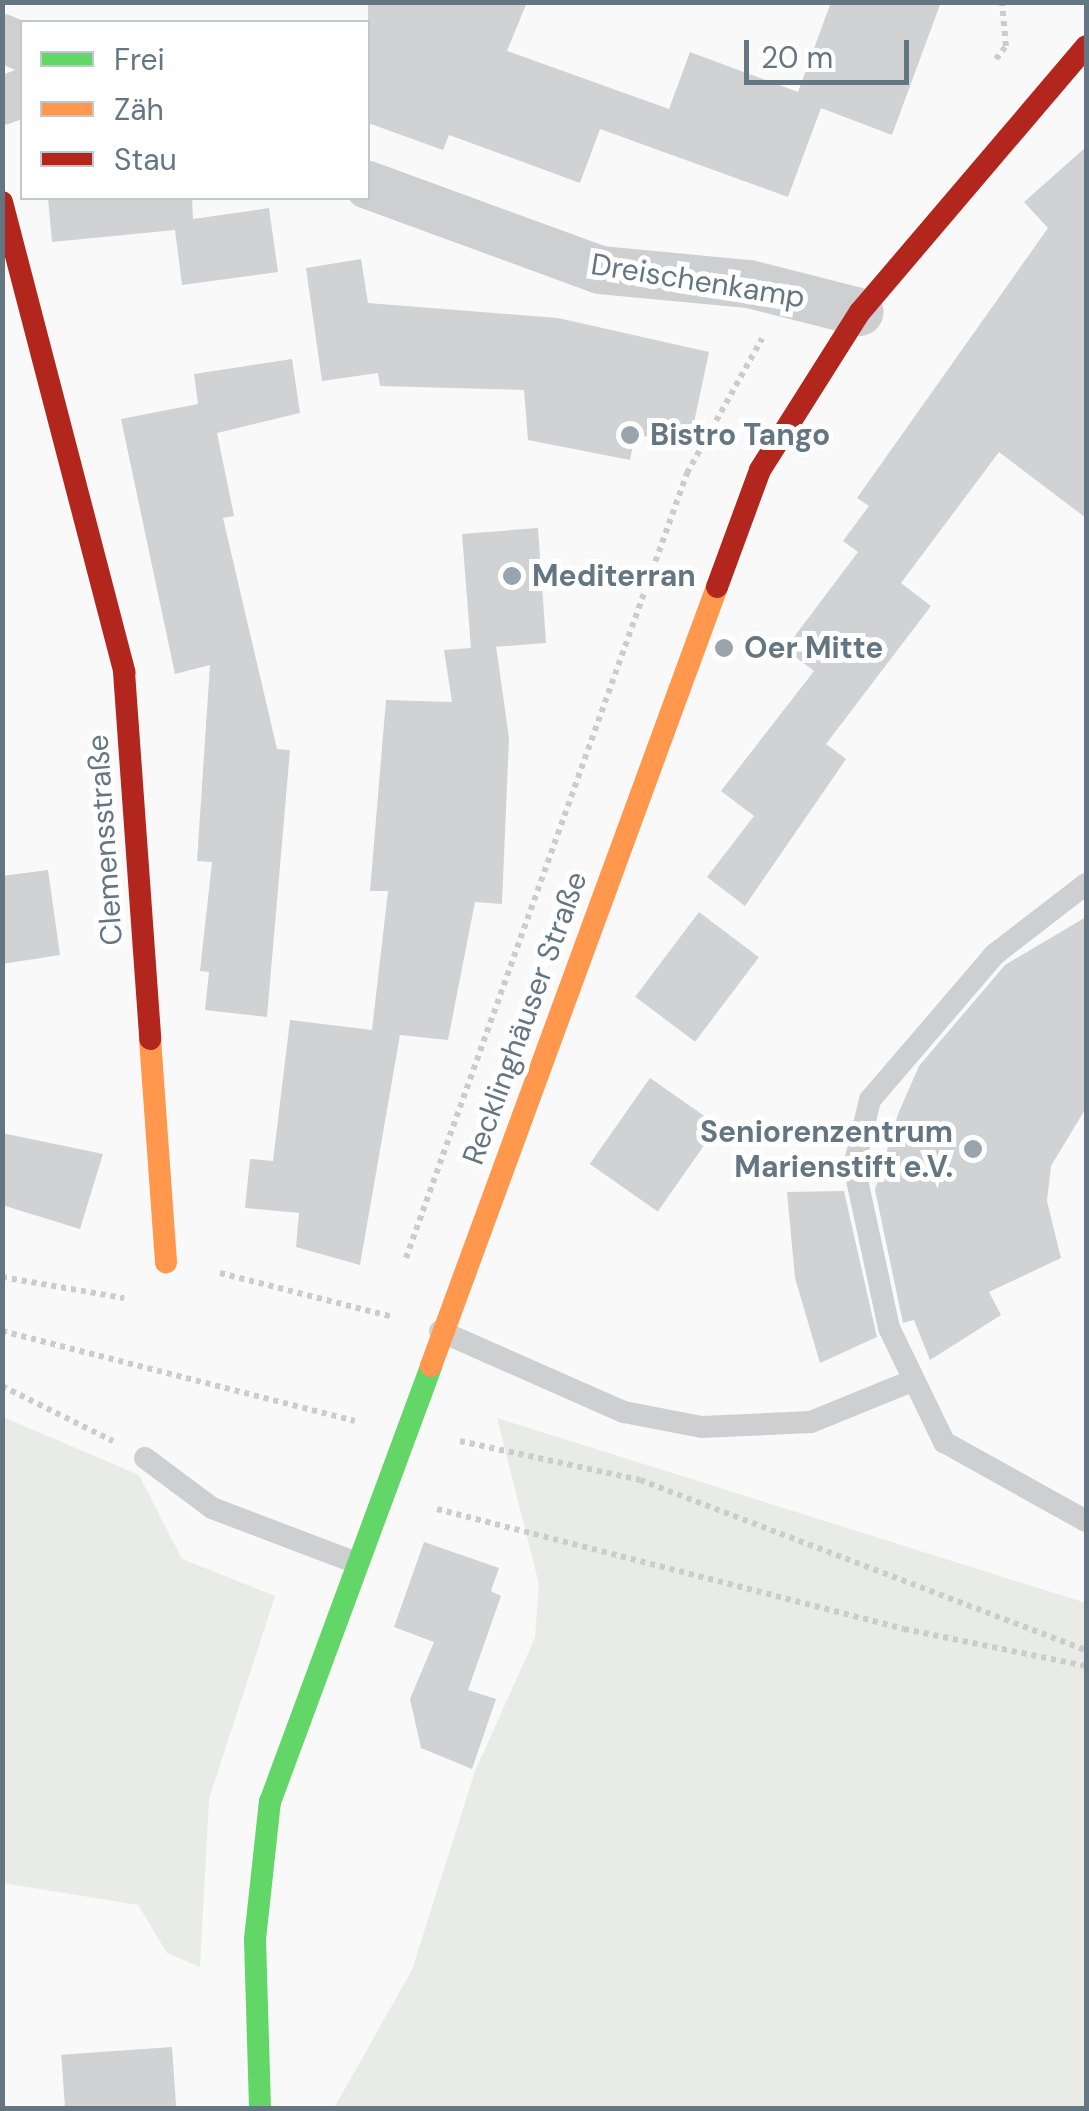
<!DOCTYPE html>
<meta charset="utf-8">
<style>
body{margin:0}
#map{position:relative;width:1089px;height:2111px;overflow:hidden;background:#f9f9f9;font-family:"DM Sans",sans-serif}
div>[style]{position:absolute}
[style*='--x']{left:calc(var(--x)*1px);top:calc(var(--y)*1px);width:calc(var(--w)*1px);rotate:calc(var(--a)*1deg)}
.green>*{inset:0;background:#e8ebe6}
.building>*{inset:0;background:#d0d2d3;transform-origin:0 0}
.path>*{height:6px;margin-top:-3px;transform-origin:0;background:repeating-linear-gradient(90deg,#cbcccd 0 5px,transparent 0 10px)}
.lane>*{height:22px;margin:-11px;padding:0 11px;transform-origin:11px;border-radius:11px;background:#cecfd0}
.street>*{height:48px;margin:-24px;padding:0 24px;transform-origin:24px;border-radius:24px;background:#cecfd0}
.fast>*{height:22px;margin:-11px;padding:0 11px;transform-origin:11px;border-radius:11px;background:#63d668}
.slow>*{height:22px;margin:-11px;padding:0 11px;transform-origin:11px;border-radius:11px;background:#ff974d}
.jam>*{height:22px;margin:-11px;padding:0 11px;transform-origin:11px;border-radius:11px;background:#b3261e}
.dots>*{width:28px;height:28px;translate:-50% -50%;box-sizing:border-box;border:5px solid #fff;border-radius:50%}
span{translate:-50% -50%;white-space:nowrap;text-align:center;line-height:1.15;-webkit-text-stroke:10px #fff;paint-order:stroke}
.street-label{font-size:30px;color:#657683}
.poi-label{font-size:30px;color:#657683;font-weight:700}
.left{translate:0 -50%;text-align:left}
.right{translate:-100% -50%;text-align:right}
.frame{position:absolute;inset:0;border:5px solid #657683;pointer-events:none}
.legend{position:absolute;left:20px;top:20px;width:350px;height:180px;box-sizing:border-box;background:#fff;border:2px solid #c1c8cd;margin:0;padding:12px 18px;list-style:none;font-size:30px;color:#657683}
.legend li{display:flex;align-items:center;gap:20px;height:50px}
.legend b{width:50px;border:2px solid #c1c8cd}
.scale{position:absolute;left:744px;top:40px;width:165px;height:45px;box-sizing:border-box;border:5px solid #657683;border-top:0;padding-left:12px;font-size:30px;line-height:35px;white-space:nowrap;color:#657683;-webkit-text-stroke:8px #fff;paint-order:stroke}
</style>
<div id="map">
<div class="green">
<div style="clip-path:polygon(3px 1417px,139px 1475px,182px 1559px,275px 1596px,209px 1799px,200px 1967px,167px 1953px,138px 1905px,3px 1883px)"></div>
<div style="clip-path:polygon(497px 1418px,1086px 1603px,1086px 2108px,334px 2108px,412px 1970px,475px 1771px,535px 1638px,539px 1584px)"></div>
</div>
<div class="building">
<div style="clip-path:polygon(368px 2px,527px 2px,507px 51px,669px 109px,690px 52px,798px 92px,831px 2px,941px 2px,892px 135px,821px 108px,788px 197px,600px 129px,580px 183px,449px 135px,443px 150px,368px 123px)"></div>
<div style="clip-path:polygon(1086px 147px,1086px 518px,999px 452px,901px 583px,931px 606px,826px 744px,846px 759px,745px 906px,707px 877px,754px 816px,721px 791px,814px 671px,785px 649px,858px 552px,843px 541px,869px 506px,857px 498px,1048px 228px,1024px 202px)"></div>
<div style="clip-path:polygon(48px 198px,192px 198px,193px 219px,269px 208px,278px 272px,182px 285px,175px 230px,52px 242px)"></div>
<div style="clip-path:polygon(361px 259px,368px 303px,558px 318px,709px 352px,689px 446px,635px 434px,630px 460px,528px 440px,524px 390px,380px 386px,378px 373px,322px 381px,306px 268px)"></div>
<div style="clip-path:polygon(292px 359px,300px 413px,217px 433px,234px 516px,223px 518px,277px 749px,290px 750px,267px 1017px,205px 1010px,209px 972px,200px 971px,212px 862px,197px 861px,210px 665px,175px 674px,121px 419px,198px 404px,194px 374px)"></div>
<div style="clip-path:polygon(538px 528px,546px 643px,480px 648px,496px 646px,509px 738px,502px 904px,475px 902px,448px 1040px,400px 1035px,360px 1265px,296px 1247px,299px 1213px,245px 1208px,250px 1159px,273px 1161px,290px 1020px,372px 1030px,388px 891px,370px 891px,386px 700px,452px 702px,444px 650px,471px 648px,462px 534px)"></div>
<div style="clip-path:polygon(48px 870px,60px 955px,2px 964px,2px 876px)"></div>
<div style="left:699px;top:912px;width:75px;height:106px;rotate:37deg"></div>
<div style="clip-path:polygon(1086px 917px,1086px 1108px,1051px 1166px,1047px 1201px,1061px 1258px,989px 1292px,1001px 1315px,930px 1360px,914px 1320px,903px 1323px,875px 1190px,898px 1114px,919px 1066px,1005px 965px)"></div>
<div style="left:650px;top:1078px;width:83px;height:105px;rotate:35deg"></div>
<div style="clip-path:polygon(2px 1133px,103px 1154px,80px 1229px,2px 1205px)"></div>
<div style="clip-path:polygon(844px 1191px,877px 1337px,820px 1363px,795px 1278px,787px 1192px)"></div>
<div style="clip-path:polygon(424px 1542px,499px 1568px,491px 1591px,501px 1596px,468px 1690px,496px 1699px,472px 1769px,421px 1748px,410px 1699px,434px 1642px,394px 1627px)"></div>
<div style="left:172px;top:2047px;width:61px;height:111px;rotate:86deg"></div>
</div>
<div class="path">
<div style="--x:996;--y:59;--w:16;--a:-52"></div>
<div style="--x:1006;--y:46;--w:44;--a:-95.2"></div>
<div style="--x:406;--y:1258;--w:834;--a:-70.3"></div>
<div style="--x:687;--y:473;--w:154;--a:-60.8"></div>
<div style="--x:220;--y:1273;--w:178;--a:14.3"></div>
<div style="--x:2;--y:1277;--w:124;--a:9.8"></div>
<div style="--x:2;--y:1331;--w:364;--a:14.3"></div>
<div style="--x:2;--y:1386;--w:124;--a:26.4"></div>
<div style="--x:460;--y:1441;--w:184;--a:12.2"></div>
<div style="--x:640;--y:1480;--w:477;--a:20.9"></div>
<div style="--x:437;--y:1509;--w:482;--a:14.4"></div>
<div style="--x:904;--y:1629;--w:186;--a:11.5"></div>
</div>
<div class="lane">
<div style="--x:1086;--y:884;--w:115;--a:142.4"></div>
<div style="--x:995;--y:954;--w:192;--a:130.6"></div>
<div style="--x:870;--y:1100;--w:68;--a:103.6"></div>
<div style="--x:854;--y:1166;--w:166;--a:77.8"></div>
<div style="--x:889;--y:1328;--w:127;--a:64.2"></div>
<div style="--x:944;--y:1442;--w:162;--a:29.1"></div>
<div style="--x:440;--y:1331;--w:201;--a:23.8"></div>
<div style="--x:624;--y:1412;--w:79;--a:10.9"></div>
<div style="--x:702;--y:1427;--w:109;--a:-2.6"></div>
<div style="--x:811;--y:1422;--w:106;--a:-22.2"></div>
<div style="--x:145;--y:1458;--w:84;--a:36.7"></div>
<div style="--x:212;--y:1508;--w:152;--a:20.8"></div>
</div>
<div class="street">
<div style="--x:2;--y:38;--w:22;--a:24"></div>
<div style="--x:2;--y:101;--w:22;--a:-22"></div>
<div style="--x:368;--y:185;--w:247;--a:20.1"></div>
<div style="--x:600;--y:270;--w:150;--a:5.4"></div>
<div style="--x:749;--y:284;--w:114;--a:14.2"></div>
</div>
<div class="fast">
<div style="--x:260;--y:2108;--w:169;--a:-91.7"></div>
<div style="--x:255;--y:1939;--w:138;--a:-83.8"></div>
<div style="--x:270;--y:1802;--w:465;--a:-69.7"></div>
</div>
<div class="slow">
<div style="--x:150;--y:1039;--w:224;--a:85.9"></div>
<div style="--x:431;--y:1366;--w:830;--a:-69.84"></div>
</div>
<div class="jam">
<div style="--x:2;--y:202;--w:486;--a:75.4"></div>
<div style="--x:124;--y:672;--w:368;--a:85.9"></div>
<div style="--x:717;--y:587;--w:125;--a:-69.8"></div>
<div style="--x:760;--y:470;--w:187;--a:-57.7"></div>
<div style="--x:860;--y:312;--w:349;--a:-49.6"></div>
</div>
<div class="dots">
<div style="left:630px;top:435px;background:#99a4ac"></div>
<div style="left:512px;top:576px;background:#99a4ac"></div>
<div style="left:724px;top:648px;background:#99a4ac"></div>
<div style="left:973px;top:1149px;background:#99a4ac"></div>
</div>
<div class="street-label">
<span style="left:698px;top:281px;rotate:9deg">Dreischenkamp</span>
<span style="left:105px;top:840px;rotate:-94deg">Clemensstraße</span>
<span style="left:525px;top:1018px;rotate:-70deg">Recklinghäuser Straße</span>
</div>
<div class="poi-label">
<span class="left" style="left:650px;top:435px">Bistro Tango</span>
<span class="left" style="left:532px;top:576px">Mediterran</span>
<span class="left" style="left:744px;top:648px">Oer Mitte</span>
<span class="right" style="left:953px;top:1149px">Seniorenzentrum<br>Marienstift e.V.</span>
</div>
<div class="frame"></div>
<ul class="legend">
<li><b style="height:12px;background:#63d668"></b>Frei</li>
<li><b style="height:12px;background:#ff974d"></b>Zäh</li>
<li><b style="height:12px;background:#b3261e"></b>Stau</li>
</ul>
<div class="scale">20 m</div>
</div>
